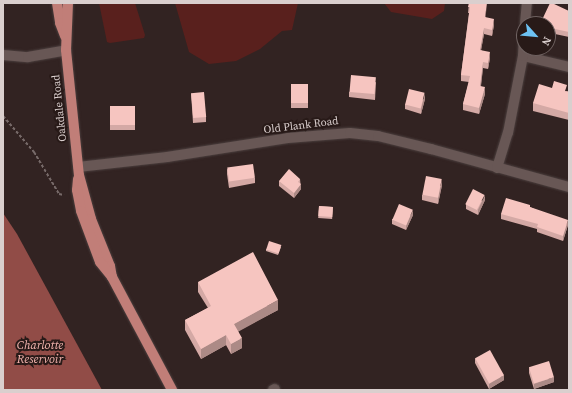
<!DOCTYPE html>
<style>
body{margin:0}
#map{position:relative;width:572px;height:393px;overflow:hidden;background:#322322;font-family:"Source Serif 4",serif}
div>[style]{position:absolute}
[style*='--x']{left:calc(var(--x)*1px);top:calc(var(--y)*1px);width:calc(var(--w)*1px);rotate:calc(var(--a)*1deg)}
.green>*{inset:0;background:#59201d}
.water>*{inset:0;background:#914c47}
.path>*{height:2px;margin-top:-1px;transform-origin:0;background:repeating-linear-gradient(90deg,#776a69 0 3px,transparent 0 5px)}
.roads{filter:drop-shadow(0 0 1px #4b3f3e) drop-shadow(0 0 1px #4b3f3e)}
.minor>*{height:10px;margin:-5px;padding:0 5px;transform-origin:5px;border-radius:5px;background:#685755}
.major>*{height:10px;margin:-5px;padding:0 5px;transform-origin:5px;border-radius:5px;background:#c17e78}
.wall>*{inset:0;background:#d4a9a5;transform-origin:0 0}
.shaded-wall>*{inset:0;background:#ac8a86}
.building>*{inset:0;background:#f6c5c0;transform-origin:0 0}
span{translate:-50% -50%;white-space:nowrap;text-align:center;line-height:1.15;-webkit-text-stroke:4px #281a18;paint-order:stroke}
.street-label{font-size:11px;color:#dacfce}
.water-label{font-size:12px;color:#f3b4ae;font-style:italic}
.frame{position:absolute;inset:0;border:4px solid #dacfce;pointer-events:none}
.north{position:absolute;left:516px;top:16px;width:40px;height:40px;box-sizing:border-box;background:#281a18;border:1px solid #6f6261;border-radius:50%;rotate:117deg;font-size:11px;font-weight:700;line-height:16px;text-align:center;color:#dacfce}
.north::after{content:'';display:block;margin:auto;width:14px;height:18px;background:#6dc2f3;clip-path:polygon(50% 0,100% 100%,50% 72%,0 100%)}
</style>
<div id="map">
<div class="green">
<div style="clip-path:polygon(99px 3px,135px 3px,145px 35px,144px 38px,110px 43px,107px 42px)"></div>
<div style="clip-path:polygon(175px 3px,298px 3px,292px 30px,282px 31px,260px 49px,236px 61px,209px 64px,189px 52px)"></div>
<div style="clip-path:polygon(384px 3px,445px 3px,444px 11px,432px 19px,391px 12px)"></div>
</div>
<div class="water">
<div style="clip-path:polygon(3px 213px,17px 234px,102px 390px,3px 390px)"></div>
</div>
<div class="path">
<div style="--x:3;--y:116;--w:48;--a:49.3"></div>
<div style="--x:34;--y:152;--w:49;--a:59.2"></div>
<div style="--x:59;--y:194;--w:5;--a:11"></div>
</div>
<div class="roads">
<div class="minor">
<div style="--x:525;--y:24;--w:21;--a:-85"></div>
<div style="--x:3;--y:55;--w:25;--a:5"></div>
<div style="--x:28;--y:57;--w:39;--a:-10"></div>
<div style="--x:523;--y:56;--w:47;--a:13.4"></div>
<div style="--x:78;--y:167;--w:90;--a:-6.4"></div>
<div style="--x:167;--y:157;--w:122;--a:-8.9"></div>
<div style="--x:288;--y:138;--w:62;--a:-4.6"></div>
<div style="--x:350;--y:133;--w:28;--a:6"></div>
<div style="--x:378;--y:136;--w:55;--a:13.8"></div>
<div style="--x:431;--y:149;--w:143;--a:15.4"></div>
<div style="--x:497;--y:168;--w:37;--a:-73"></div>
<div style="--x:508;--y:133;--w:78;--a:-79"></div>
<div style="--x:523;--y:56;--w:18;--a:-87"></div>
<div style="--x:273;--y:390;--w:2;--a:-27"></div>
</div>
<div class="major">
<div style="--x:57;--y:3;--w:20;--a:81"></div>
<div style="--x:60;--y:23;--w:14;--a:69"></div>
<div style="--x:68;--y:3;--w:47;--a:92.4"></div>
<div style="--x:66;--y:50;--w:126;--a:84.1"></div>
<div style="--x:79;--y:175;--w:46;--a:74.7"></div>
<div style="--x:91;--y:219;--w:51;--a:68"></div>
<div style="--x:110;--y:266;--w:11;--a:80"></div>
<div style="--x:78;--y:179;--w:11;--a:95"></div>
<div style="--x:77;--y:190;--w:21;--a:79"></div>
<div style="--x:81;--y:211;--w:54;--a:69.6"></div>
<div style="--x:100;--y:262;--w:19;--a:51"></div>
<div style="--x:112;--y:277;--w:128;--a:62"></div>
</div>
</div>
<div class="wall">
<div style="clip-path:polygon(469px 3px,494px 25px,492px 36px,484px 34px,481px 50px,490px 58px,488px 69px,483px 68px,481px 86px,485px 94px,479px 114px,463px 110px,463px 104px,469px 82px,461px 81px,461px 75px,469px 13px,468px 13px)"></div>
<div style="clip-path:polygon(569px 11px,569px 37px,555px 34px,548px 31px,548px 24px,541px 24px,541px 22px)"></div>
<div style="clip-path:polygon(376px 82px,375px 100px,349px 97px,349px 92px)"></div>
<div style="left:308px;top:84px;width:24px;height:17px;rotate:90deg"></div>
<div style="clip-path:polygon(567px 91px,569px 92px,569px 120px,533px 111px,533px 103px)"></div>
<div style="clip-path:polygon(191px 93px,206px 117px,206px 122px,193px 123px)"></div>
<div style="clip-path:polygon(425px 99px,421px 114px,405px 109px,405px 104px)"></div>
<div style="left:110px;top:106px;width:25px;height:24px"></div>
<div style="clip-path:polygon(227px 169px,255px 178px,255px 183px,229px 188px,227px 174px)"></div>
<div style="clip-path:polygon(300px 179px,301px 189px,294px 198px,279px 186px,279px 181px)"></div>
<div style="clip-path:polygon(442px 185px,438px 204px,422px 200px,422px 195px)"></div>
<div style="clip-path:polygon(485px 200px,478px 215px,466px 209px,466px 204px)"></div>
<div style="left:319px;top:206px;width:14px;height:12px;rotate:4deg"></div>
<div style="clip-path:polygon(530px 207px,568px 225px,563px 241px,537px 232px,537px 229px,501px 219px,501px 214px)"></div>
<div style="clip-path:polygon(413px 215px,406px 230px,392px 224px,392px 219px)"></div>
<div style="clip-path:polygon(281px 247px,278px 255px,266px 251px,266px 249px)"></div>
<div style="clip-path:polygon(198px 282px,278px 310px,238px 331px,242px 348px,231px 354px,226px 345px,201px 359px,185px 330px,185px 320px,208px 308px,198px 292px)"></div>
<div style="clip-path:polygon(475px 358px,504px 380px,489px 389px,475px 363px)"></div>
<div style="clip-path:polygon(529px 368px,554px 382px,534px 389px,529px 373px)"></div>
</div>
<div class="shaded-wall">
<div style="clip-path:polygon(487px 3px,485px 23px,485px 17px)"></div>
<div style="clip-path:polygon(494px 19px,494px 25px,492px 36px,492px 30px)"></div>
<div style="clip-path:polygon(484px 28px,484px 34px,480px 56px,480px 50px)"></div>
<div style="clip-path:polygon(490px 52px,490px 58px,488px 69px,488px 63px)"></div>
<div style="clip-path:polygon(483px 62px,483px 68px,480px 92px,480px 86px)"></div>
<div style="clip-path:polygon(485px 87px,485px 94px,479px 114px,479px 108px)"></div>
<div style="clip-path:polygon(425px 93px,425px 99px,421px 114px,421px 109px)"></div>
<div style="clip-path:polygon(442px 179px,442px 185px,438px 204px,438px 198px)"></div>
<div style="clip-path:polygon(301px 184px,301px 189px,294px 198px,294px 193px)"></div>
<div style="clip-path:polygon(485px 195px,485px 200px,478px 215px,478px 210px)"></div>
<div style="clip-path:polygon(413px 210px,413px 215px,406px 230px,406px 225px)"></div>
<div style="clip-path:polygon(568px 220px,568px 225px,563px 241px,563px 236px)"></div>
<div style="clip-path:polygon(278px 300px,278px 310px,234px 334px,234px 324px)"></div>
<div style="clip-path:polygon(226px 335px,226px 345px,201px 359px,201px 349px)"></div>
<div style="clip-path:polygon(242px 338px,242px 348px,231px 354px,231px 344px)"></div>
<div style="clip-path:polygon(504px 375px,504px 380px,489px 389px,489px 384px)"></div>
<div style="clip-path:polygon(554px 377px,554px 382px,534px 389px,534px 384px)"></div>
</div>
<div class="building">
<div style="clip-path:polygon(469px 3px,487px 3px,485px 17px,494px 19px,492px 30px,484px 28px,480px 50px,490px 52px,488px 63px,483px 62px,480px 86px,485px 87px,479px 108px,463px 104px,470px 76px,461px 75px,470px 7px,468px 7px)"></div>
<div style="clip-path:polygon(550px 3px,552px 3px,569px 11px,569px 32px,555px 29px,548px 26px,548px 24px,545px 24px,541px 22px)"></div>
<div style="left:351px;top:75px;width:25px;height:17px;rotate:5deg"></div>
<div style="clip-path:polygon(554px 81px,567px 85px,565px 91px,569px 92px,569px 113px,533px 103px,539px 84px,552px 88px)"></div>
<div style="left:308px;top:84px;width:19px;height:17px;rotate:90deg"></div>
<div style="left:409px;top:89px;width:16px;height:16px;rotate:14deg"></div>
<div style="left:204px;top:92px;width:25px;height:13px;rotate:85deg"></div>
<div style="left:110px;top:106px;width:25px;height:19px"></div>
<div style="left:253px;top:164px;width:14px;height:26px;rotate:82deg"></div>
<div style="clip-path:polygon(289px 169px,300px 179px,298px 182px,301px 184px,294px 193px,279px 181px)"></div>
<div style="left:426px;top:176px;width:16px;height:19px;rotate:11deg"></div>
<div style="left:473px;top:189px;width:13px;height:17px;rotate:27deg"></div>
<div style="clip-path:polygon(506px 198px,530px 205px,530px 207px,568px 220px,563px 236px,537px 227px,538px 224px,501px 214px)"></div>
<div style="left:399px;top:204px;width:15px;height:17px;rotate:23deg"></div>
<div style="left:319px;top:206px;width:14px;height:10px;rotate:4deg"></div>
<div style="left:269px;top:241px;width:13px;height:9px;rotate:18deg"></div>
<div style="clip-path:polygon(253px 252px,278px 300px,234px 324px,242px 338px,231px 344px,226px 335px,201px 349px,185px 320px,211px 306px,198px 282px)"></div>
<div style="left:490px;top:350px;width:29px;height:17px;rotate:61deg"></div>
<div style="left:549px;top:361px;width:17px;height:21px;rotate:73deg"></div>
</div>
<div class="street-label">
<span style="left:60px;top:108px;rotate:-96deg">Oakdale Road</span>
<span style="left:301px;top:126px;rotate:-7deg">Old Plank Road</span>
</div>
<div class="water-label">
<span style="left:40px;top:353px">Charlotte<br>Reservoir</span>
</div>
<div class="frame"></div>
<div class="north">N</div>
</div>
